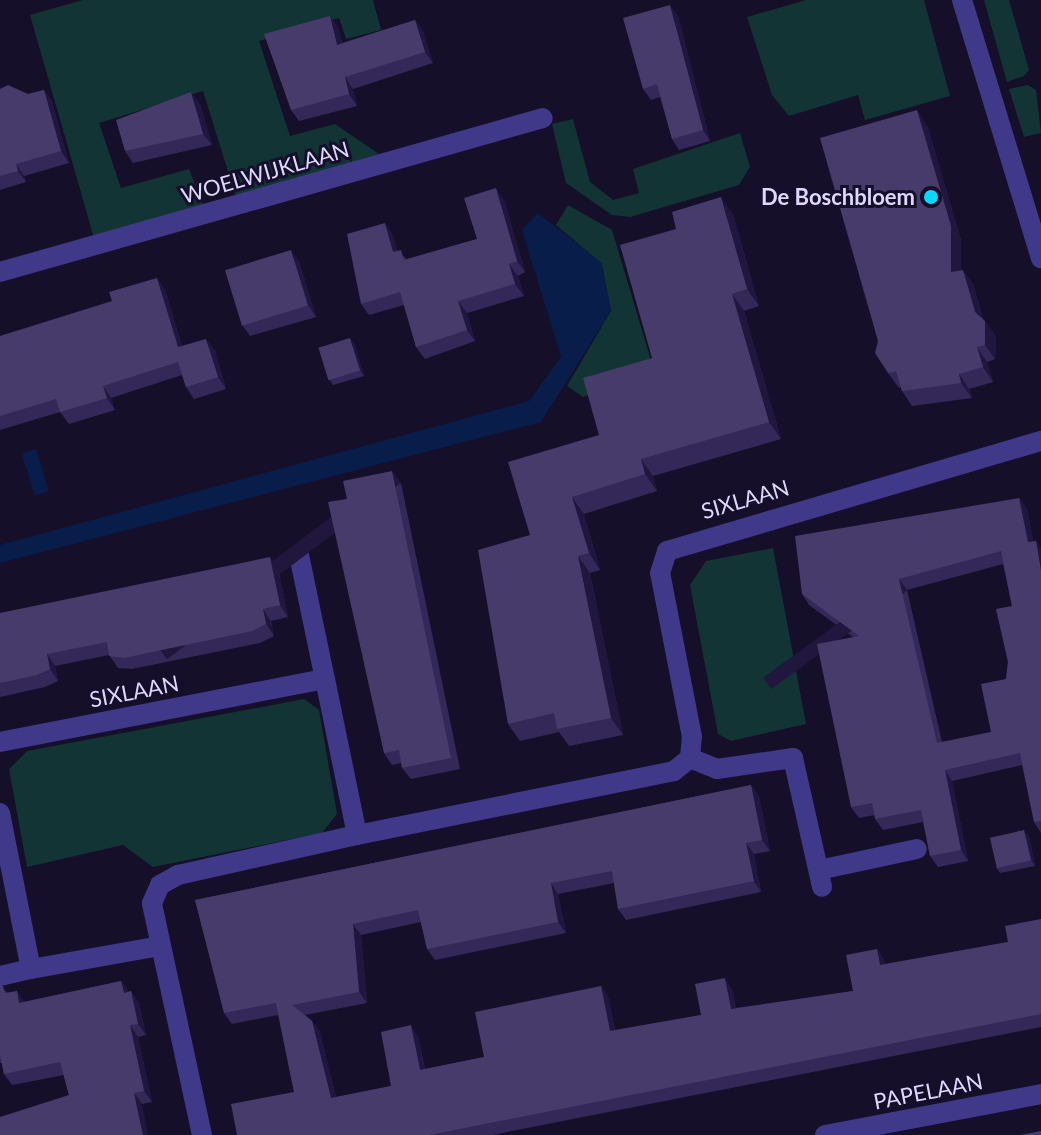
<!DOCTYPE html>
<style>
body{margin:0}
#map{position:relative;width:1041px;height:1135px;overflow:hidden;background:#150f2a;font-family:Lato,sans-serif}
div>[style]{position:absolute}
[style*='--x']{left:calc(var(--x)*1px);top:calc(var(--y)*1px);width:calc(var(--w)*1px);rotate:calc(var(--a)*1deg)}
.green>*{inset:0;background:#123434}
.water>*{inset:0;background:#091d4a;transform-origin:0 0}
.minor>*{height:20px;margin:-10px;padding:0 10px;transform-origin:10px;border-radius:10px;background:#40398a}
.wall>*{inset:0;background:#342859}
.shaded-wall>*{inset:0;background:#20163e;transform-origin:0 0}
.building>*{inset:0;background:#463b6a;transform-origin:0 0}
.dots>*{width:22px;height:22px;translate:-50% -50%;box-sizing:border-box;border:4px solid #150f2a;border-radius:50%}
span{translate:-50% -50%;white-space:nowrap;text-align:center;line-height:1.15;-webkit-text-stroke:6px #150f2a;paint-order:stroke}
.street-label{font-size:22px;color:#ded8ff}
.poi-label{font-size:22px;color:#ded8ff;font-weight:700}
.right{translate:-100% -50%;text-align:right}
</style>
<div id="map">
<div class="green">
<div style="clip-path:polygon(83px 0,373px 0,381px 30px,346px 39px,339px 18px,259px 41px,290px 136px,335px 124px,379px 154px,236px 197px,203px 91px,99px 123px,121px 188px,189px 169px,204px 207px,94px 238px,30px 15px)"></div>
<div style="clip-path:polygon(806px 0,924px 0,950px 96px,865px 120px,858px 95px,789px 116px,772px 95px,747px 17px)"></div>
<div style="clip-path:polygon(984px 0,1009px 0,1029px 70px,1024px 76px,1007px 82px)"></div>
<div style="clip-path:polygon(1028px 85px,1036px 90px,1041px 133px,1024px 137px,1009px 89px)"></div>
<div style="clip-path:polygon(573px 119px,590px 182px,613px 200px,639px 193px,633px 169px,740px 133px,750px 167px,739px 185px,630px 217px,612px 215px,566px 183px,552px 124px)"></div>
<div style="clip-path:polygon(568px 205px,612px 230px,650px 357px,642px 373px,583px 397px,567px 386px,611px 311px,601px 263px,556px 225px)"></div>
<div style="clip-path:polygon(773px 548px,806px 724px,731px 741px,718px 734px,690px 585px,706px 561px)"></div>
<div style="clip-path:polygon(304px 699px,319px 710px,337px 814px,322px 833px,153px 867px,123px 845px,27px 867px,9px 769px,27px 751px)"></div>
</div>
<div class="water">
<div style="clip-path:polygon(538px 213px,602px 263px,611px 311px,541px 422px,0 563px,0 545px,529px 401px,561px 357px,522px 230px)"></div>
<div style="left:36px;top:449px;width:44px;height:15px;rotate:73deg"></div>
</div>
<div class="minor">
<div style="--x:962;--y:0;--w:270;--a:73"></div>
<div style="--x:0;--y:272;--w:564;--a:-15.83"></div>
<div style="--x:299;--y:555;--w:127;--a:78.2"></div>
<div style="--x:0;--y:742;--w:331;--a:-11"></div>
<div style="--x:325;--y:679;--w:159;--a:78.4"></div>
<div style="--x:690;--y:758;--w:29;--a:22"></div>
<div style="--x:717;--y:769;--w:77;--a:-8.2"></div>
<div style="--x:793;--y:758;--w:132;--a:77.3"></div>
<div style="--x:0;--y:813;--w:159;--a:78.8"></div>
<div style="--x:31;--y:969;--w:131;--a:-10.1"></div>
<div style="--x:819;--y:870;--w:100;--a:-12.1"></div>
<div style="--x:0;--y:976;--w:32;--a:-13"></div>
<div style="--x:202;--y:1135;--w:237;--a:-102.2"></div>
<div style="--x:152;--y:903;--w:20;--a:-66"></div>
<div style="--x:160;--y:885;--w:21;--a:-29"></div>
<div style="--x:178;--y:875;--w:183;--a:-12.6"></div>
<div style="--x:357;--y:835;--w:323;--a:-11.4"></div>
<div style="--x:674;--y:771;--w:21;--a:-39"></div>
<div style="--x:690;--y:758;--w:21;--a:-85"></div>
<div style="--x:692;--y:737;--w:167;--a:-101"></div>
<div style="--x:660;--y:573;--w:23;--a:-72"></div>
<div style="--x:667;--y:551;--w:390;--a:-16.4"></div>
<div style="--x:825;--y:1135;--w:220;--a:-10.7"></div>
</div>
<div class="wall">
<div style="clip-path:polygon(330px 16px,338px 28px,342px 43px,415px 20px,423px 31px,433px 63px,353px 89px,357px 106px,299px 121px,291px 110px)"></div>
<div style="clip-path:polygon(678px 16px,710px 141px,679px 150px,672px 139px,660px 97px,651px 100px,643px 89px)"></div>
<div style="clip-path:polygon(0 89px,28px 94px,44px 90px,52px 102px,69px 163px,24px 176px,26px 182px,0 190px)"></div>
<div style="clip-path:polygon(200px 104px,212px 145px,133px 163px,125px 151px)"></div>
<div style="clip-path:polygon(927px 125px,961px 240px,961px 270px,973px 284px,983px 319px,996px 336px,995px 359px,987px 362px,993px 382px,969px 389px,972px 398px,912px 406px,902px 391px,901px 387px,899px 388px,888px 373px)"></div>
<div style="clip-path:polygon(504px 200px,525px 272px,518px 276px,524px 296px,467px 313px,475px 341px,425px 359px,416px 347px,404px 305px,369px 315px,361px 304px,393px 235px,397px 251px,407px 259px,477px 239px)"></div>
<div style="clip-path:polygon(733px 214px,759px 306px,744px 311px,781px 439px,653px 476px,657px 491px,584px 514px,600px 570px,590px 573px,623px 735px,569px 746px,559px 732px,520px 741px,508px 724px,530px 535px,652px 358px)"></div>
<div style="clip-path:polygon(299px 261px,316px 317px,250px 336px,242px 325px)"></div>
<div style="clip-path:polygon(165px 289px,182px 346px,215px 350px,226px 389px,194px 399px,186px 387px,182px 375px,111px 398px,115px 410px,69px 424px,60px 412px,0 430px,0 336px)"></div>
<div style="clip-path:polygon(354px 344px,364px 376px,333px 385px,329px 379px)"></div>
<div style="clip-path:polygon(401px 483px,460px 769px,411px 779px,402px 768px,401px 763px,392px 765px,384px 753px,347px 499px)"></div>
<div style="clip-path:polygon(evenodd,1019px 498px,1027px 509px,1033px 541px,1036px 541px,1041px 549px,1041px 833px,1034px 822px,1022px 765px,952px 781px,968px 861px,938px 867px,930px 856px,923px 822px,883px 830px,875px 819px,875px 815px,859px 818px,851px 807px,853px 637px,809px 605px,802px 594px,1019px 498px,1003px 564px,1012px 606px,1008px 662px,1006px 679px,991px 732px,942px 742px,907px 590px,1003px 564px)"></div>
<div style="clip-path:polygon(278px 568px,288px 617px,271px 621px,274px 636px,260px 643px,132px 669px,118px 668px,109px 655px,55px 666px,58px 681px,45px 687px,0 697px,0 613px)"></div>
<div style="clip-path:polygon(751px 785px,759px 796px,770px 851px,754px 854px,761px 892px,626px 920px,618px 909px,614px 883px,558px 894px,566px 933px,435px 960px,427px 949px,421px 922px,361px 935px,367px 1003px,305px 1015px,312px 1021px,320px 1032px,336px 1097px,391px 1086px,418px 1036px,425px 1069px,484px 1057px,601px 986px,608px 997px,615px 1030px,701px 1015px,732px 989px,736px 1008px,853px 991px,877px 949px,884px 960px,885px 964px,1008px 942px,1041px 919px,1041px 1027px,492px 1135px,237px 1135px,294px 1092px,278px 1015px,232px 1024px,224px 1013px,195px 900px)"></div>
<div style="clip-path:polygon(1029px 836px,1035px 866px,1000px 873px,996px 867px)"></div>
<div style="clip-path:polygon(121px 981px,129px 992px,131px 991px,139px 1003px,146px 1035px,138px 1037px,152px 1102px,142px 1104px,69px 1095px,64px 1075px,12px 1085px,4px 1074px,2px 1063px,0 1063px,0 986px,8px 993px,17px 991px,24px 1002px)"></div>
</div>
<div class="shaded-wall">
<div style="clip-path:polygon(670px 5px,678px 16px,710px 141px,703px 130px)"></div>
<div style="clip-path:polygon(330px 16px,338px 28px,345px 56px,337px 45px)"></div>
<div style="clip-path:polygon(415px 20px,423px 31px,433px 63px,425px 52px)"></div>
<div style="clip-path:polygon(345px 77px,353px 89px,357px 106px,349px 94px)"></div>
<div style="clip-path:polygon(44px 90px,52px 102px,69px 163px,61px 151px)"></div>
<div style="clip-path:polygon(191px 92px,200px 104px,212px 145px,203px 134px)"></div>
<div style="clip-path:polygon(917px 110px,927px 125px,961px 240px,961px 287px,951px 272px)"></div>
<div style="clip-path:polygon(16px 164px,24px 176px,26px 182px,18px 171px)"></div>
<div style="clip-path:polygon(496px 188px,504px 200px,525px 272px,517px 261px)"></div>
<div style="clip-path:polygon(721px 197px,733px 214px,759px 306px,747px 289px)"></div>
<div style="clip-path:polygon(385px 223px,393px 235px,401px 264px,393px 252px)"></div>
<div style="clip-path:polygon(291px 250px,299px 261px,316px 317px,308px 305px)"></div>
<div style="clip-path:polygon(509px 264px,518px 276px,524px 296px,515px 284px)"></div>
<div style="clip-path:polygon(963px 270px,973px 284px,985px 326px,985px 321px,996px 336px,995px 359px,985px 345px)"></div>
<div style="clip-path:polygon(157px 278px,165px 289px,186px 359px,178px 347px)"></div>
<div style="clip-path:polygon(732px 294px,744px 311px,781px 439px,769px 422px)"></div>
<div style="clip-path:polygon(458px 301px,467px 313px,475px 341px,467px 330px)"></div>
<div style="clip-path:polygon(350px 338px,354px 344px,364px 376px,360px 370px)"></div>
<div style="clip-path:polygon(206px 339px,215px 350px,226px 389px,218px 377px)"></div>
<div style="clip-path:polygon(977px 347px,987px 362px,993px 382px,983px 367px)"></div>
<div style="clip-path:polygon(959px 374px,969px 389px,972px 398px,961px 383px)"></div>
<div style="clip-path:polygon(103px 386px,111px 398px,115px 410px,107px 398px)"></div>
<div style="clip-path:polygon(641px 459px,653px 476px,657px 491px,645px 474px)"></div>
<div style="left:392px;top:471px;width:15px;height:293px;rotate:53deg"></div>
<div style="clip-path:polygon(572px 497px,584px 514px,600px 570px,589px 553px)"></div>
<div style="clip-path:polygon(1019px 498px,1027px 509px,1036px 553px,1028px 542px)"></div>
<div style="clip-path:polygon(1036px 541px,1041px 549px,1041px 571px)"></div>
<div style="clip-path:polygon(578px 556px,590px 573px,623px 735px,611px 718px)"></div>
<div style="clip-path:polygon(270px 557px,278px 568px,288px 617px,280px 605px)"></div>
<div style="left:899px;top:579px;width:14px;height:168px;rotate:54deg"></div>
<div style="clip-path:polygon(263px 609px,271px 621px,274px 636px,266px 624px)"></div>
<div style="clip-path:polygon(47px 654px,55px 666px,58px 681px,50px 669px)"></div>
<div style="clip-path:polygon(945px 770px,952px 781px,968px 861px,961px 850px)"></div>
<div style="clip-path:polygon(751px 785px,759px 796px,770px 851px,762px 840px)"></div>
<div style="clip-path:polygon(1024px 830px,1029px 836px,1035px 866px,1031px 860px)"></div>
<div style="clip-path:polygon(746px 843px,754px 854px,761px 892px,754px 881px)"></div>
<div style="clip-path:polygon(551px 883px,558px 894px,566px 933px,558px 922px)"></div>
<div style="clip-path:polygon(353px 924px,361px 935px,367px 1003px,359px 992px)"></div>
<div style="clip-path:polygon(877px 949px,884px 960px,888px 976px,880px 965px)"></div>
<div style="clip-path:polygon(725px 978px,732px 989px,739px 1020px,731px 1009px)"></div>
<div style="clip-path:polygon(121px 981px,129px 992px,124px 993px)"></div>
<div style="clip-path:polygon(601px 986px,608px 997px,617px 1042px,610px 1031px)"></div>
<div style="clip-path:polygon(17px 991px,25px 1002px,19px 1003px)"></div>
<div style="clip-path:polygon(131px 991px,139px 1003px,146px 1035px,138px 1024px)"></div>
<div style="clip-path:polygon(312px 1021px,320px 1032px,339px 1109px,331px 1098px)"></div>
<div style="clip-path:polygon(130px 1025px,138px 1037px,152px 1102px,144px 1091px)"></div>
<div style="clip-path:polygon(411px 1025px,418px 1036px,427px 1081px,420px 1070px)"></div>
<div style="clip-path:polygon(134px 1093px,142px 1104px,148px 1135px,143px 1135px)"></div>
</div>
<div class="building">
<div style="clip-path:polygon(670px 5px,703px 130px,672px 139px,657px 84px,643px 89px,623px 18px)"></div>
<div style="clip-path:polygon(330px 16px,337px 45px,415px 20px,425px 52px,345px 77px,349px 94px,291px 110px,264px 34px)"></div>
<div style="clip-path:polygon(8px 85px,28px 94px,44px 90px,61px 151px,16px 164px,18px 171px,0 176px,0 89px)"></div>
<div style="clip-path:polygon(191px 92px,203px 134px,125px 151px,116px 120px)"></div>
<div style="clip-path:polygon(917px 110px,951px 226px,951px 272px,963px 270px,975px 312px,985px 321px,985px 345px,977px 347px,983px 367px,959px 374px,961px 383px,902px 391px,896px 371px,888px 373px,875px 353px,878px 341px,820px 138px)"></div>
<div style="clip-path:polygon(496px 188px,517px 261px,509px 264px,515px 284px,458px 301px,467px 330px,416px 347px,400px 292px,361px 304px,347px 234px,385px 223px,393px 252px,401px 250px,404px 260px,477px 239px,464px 198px)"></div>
<div style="clip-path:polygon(721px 197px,747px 289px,732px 294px,769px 422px,641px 459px,645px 474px,572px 497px,589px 553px,578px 556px,611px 718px,557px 729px,554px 713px,508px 724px,478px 550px,530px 535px,508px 462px,599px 435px,583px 378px,652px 358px,620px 245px,676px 229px,672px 212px)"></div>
<div style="left:291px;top:250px;width:58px;height:69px;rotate:73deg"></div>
<div style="clip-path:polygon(157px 278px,178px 347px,206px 339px,218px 377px,186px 387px,178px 362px,103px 386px,107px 398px,60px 412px,56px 399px,0 416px,0 336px,112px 301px,109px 292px)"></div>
<div style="left:350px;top:338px;width:34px;height:33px;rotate:73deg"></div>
<div style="clip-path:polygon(392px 471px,451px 758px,402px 768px,399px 750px,384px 753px,328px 502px,347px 499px,343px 481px)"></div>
<div style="clip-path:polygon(evenodd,1019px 498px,1028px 542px,1036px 541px,1041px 571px,1041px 821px,1034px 822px,1020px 753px,945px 770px,961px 850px,930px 856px,921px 810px,875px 819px,872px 803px,851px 807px,817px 644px,859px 636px,802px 594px,795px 536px,1019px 498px,1001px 551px,1012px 606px,996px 609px,1008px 662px,1006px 679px,981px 684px,991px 732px,937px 743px,899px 579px,1001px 551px)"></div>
<div style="clip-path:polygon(270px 557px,280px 605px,263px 609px,266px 624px,252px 631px,124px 658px,109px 656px,107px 642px,47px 654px,50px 669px,37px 675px,0 683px,0 613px)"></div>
<div style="clip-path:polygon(751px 785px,762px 840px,746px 843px,754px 881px,618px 909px,612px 871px,551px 883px,558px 922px,427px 949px,418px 910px,353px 924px,359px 992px,292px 1005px,312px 1021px,331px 1098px,391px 1086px,381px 1032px,411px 1025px,420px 1070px,484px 1057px,475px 1012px,601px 986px,610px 1031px,701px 1015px,695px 984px,725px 978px,731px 1009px,853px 991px,846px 955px,877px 949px,880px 965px,1008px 942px,1005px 926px,1041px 919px,1041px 1014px,429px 1135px,237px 1135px,231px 1104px,294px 1092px,276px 1003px,224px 1013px,195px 900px)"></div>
<div style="left:1024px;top:830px;width:31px;height:35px;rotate:77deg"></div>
<div style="clip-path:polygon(121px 981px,124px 993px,131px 991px,138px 1024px,130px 1025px,144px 1091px,134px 1093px,143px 1135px,0 1135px,0 1117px,69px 1095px,60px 1062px,4px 1074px,0 1055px,0 986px,3px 986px,5px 993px,17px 991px,19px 1003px)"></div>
<div style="clip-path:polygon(1041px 1131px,1041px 1135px,1020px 1135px)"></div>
</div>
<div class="dots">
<div style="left:931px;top:197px;background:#04daff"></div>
</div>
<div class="street-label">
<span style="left:265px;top:172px;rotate:-16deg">WOELWIJKLAAN</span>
<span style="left:745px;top:499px;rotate:-16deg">SIXLAAN</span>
<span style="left:134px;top:691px;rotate:-11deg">SIXLAAN</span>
<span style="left:928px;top:1091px;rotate:-11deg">PAPELAAN</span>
</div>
<div class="poi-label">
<span class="right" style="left:915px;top:197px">De Boschbloem</span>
</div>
</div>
